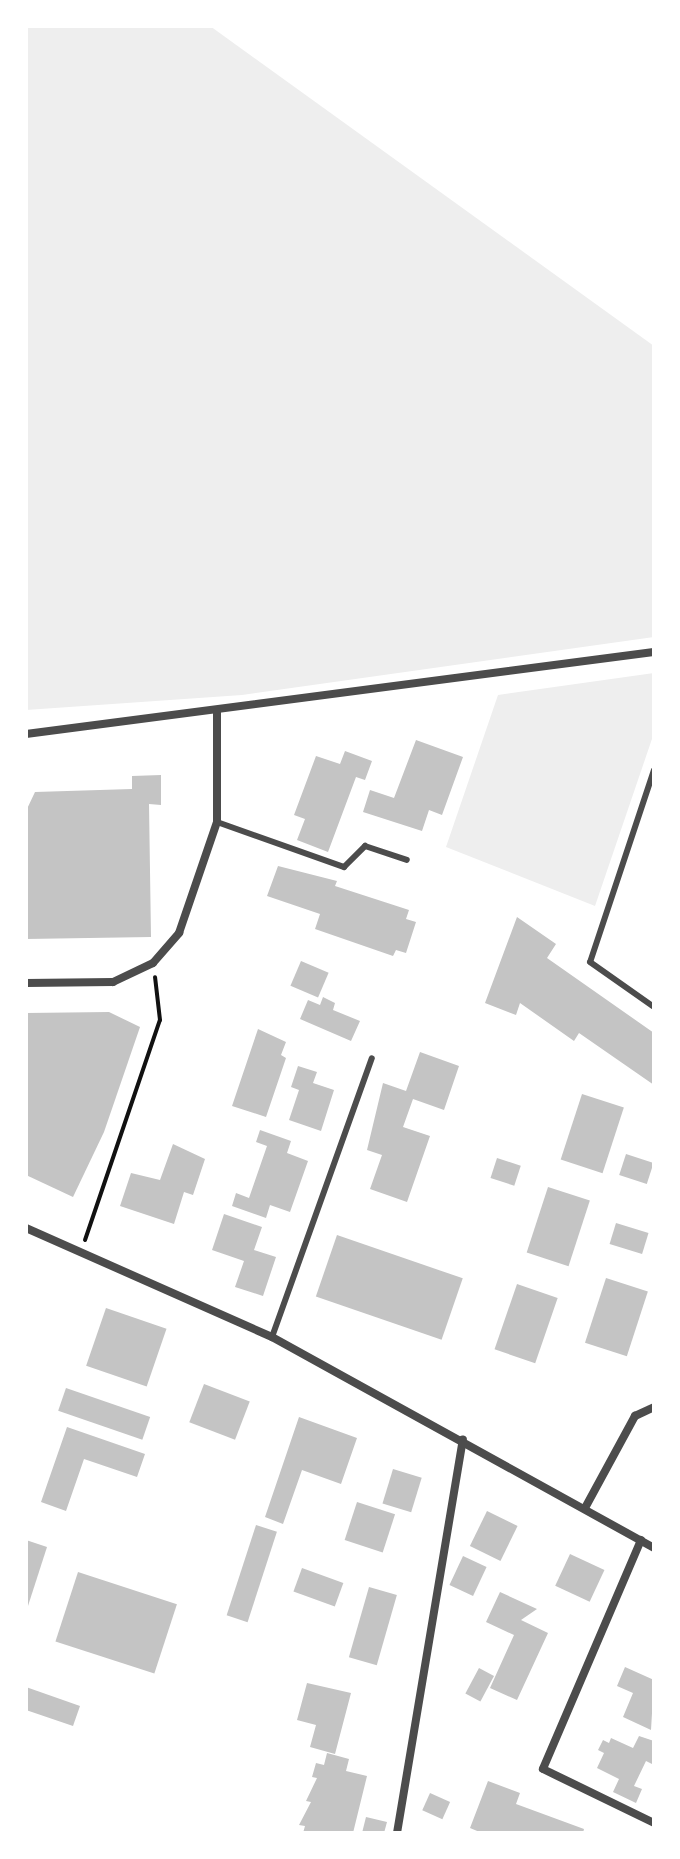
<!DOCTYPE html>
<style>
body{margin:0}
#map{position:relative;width:680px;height:1859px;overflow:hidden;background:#fff;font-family:Ubuntu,sans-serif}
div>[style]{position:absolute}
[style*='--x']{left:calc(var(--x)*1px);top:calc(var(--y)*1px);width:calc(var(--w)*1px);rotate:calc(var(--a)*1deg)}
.green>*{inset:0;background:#eee}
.building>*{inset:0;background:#c4c4c4;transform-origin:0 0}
.path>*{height:4px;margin:-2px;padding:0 2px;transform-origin:2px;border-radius:2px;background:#111}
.service>*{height:6px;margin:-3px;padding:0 3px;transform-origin:3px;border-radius:3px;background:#4c4c4c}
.minor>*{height:8px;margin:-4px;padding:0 4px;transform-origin:4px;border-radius:4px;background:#4c4c4c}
span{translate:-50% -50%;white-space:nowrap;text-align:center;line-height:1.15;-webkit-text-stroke:7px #fff;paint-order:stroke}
.frame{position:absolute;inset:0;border:28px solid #fff;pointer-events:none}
</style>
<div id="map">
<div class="green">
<div style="clip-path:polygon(26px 26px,210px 26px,654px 346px,654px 637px,242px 695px,26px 710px)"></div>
<div style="clip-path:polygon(654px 673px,654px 733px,595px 906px,446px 847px,498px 695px)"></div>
</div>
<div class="building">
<div style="clip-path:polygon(416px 740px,463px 757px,442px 815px,429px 810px,422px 831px,363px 812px,370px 790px,394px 798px)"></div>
<div style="clip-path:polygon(345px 751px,372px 761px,365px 780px,356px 777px,328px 852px,297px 840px,305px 819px,294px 815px,316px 756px,340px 764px)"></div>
<div style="clip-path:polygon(161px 775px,161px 805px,149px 804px,151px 937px,26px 939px,26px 811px,35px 792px,132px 789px,132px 776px)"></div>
<div style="clip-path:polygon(278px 866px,337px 881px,335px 886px,409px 910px,406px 919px,416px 922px,406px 953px,396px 950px,393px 956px,315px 929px,320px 914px,267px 896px)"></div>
<div style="clip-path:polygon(517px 917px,556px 944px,547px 958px,654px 1033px,654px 1085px,579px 1033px,574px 1041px,520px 1003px,516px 1015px,485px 1003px)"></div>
<div style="left:301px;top:961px;width:30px;height:27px;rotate:23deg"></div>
<div style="clip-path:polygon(323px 997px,335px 1003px,333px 1010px,360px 1021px,351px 1041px,300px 1019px,308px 1000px,320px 1005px)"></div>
<div style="clip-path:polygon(109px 1012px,140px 1027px,104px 1132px,73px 1197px,26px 1175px,26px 1013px)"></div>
<div style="clip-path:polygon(258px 1029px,286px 1042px,281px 1055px,286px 1058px,266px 1117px,232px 1106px)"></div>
<div style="clip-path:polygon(420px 1052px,459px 1066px,444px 1110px,413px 1099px,403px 1127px,430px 1136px,407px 1202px,370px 1189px,382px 1155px,367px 1150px,383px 1083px,406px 1091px)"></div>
<div style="clip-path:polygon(298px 1066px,317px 1072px,313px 1083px,334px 1090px,321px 1131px,289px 1120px,299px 1090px,291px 1087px)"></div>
<div style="left:582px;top:1094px;width:44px;height:69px;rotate:18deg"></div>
<div style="clip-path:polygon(260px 1130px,291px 1141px,287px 1153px,308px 1161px,290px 1212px,270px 1205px,266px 1218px,232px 1206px,236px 1193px,249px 1198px,267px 1146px,256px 1142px)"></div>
<div style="clip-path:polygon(173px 1144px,205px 1159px,193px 1195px,184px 1192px,174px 1224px,120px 1206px,131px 1173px,160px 1180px)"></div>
<div style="left:626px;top:1154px;width:29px;height:22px;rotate:18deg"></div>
<div style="left:497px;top:1158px;width:25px;height:21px;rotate:18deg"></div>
<div style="left:548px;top:1187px;width:44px;height:69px;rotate:18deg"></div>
<div style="clip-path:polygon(224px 1214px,262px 1227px,254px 1250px,276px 1257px,263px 1296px,235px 1287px,244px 1261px,212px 1250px)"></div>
<div style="left:616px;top:1223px;width:34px;height:22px;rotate:17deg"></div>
<div style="left:337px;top:1235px;width:133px;height:65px;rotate:19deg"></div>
<div style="left:606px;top:1278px;width:44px;height:68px;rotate:18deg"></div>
<div style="left:517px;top:1284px;width:43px;height:69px;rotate:19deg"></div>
<div style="left:106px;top:1308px;width:64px;height:61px;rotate:19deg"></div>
<div style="left:204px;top:1384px;width:49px;height:41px;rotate:21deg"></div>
<div style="left:66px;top:1388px;width:89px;height:24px;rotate:19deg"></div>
<div style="clip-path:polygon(299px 1417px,357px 1438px,341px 1484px,302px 1470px,283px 1524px,265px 1517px)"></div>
<div style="clip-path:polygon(67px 1427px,145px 1454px,137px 1477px,84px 1459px,66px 1511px,41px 1502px)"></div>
<div style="left:393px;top:1469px;width:30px;height:36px;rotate:17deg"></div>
<div style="left:357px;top:1502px;width:40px;height:40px;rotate:18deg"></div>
<div style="left:487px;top:1511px;width:34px;height:39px;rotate:26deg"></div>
<div style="left:256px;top:1525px;width:22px;height:95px;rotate:18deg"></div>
<div style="clip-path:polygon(26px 1540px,47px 1547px,27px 1609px,26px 1609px)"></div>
<div style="left:570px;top:1554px;width:38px;height:35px;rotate:25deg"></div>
<div style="left:463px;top:1556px;width:26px;height:32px;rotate:25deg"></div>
<div style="left:302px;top:1568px;width:44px;height:25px;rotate:20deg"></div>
<div style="left:78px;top:1572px;width:104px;height:73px;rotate:18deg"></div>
<div style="left:369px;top:1587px;width:29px;height:73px;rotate:16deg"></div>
<div style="clip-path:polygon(500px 1592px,537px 1609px,521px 1620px,548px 1633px,517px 1700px,490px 1688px,514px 1635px,486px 1622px)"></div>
<div style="clip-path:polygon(625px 1667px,654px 1680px,651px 1730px,623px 1717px,633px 1693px,617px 1686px)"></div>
<div style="left:479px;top:1668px;width:17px;height:29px;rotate:28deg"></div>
<div style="clip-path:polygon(307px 1683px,351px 1693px,335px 1754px,310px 1747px,316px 1725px,297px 1720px)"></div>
<div style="clip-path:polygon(26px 1687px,80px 1706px,73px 1726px,26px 1710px)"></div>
<div style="clip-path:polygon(639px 1736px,654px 1741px,654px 1765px,646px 1761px,634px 1786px,642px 1789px,636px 1803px,613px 1792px,619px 1779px,597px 1768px,604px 1753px,598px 1750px,603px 1740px,609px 1743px,611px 1738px,633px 1748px)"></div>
<div style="clip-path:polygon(327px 1753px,349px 1759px,346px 1771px,367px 1776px,353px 1833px,303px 1833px,305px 1826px,299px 1825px,311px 1802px,306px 1801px,317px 1778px,312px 1777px,316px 1763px,324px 1765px)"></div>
<div style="clip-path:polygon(488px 1781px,520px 1793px,516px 1804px,584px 1829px,583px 1833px,482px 1833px,470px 1828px)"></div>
<div style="left:430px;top:1793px;width:22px;height:19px;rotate:24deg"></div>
<div style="clip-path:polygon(366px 1817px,387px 1822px,384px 1833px,362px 1833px)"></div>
</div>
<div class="path">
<div style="--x:85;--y:1240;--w:232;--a:-71.2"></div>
<div style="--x:160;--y:1020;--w:43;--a:-96.6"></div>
</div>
<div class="service">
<div style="--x:654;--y:770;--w:202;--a:108.4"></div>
<div style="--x:590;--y:962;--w:78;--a:35.1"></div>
<div style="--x:217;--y:822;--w:135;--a:19.5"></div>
<div style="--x:344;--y:867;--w:30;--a:-45"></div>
<div style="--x:365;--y:846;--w:44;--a:18.4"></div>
<div style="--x:272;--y:1337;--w:296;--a:-70.3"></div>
</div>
<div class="minor">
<div style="--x:26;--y:734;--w:633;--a:-7.44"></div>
<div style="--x:26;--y:983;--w:87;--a:-0.7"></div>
<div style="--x:113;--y:982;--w:44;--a:-25.4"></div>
<div style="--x:153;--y:963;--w:40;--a:-49"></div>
<div style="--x:179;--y:933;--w:117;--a:-71.1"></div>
<div style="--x:217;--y:822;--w:110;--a:-90"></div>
<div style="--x:26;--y:1228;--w:269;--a:23.9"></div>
<div style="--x:272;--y:1337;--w:436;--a:28.9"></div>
<div style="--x:585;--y:1508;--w:105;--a:-61.5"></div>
<div style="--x:635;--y:1416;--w:21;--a:-25"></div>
<div style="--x:641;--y:1540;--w:249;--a:113.2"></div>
<div style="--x:543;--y:1769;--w:123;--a:25.9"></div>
<div style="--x:397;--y:1833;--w:399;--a:-80.5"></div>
</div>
<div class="frame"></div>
</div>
